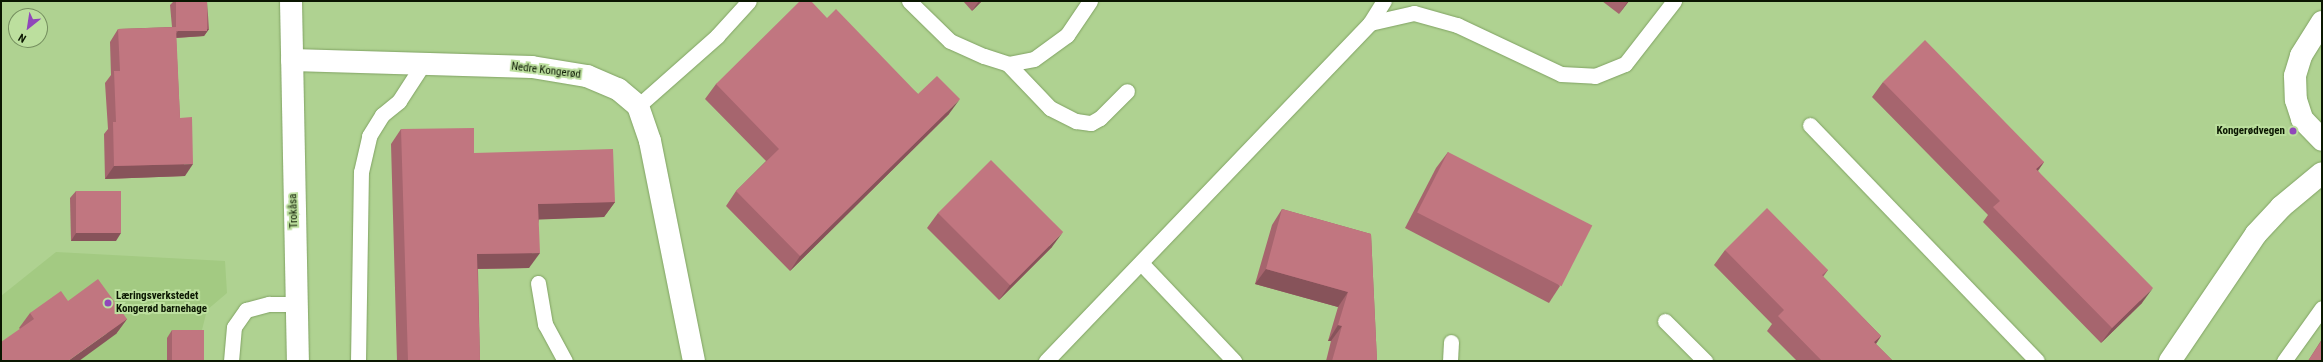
<!DOCTYPE html>
<meta charset="utf-8">
<style>
body{margin:0}
#map{position:relative;width:2323px;height:362px;overflow:hidden;background:#afd291;font-family:"Roboto Condensed",sans-serif}
div>[style]{position:absolute}
[style*='--x']{left:calc(var(--x)*1px);top:calc(var(--y)*1px);width:calc(var(--w)*1px);rotate:calc(var(--a)*1deg)}
.built>*{inset:0;background:#a3ca82}
.roads{filter:drop-shadow(0 0 1px #81a364) drop-shadow(0 0 1px #81a364)}
.service>*{height:15px;margin:-7.5px;padding:0 7.5px;transform-origin:7.5px;border-radius:7.5px;background:#fff}
.minor>*{height:22px;margin:-11px;padding:0 11px;transform-origin:11px;border-radius:11px;background:#fff}
.wall>*{inset:0;background:#a6656e}
.shaded-wall>*{inset:0;background:#87535a}
.building>*{inset:0;background:#c17680;transform-origin:0 0}
.dots>*{width:11px;height:11px;translate:-50% -50%;box-sizing:border-box;border:2px solid #bcdf9e;border-radius:50%}
span{translate:-50% -50%;white-space:nowrap;text-align:center;line-height:1.15;-webkit-text-stroke:4px #bcdf9e;paint-order:stroke}
.street-label{font-size:11px;color:#0a1601}
.poi-label{font-size:11px;color:#0a1601;font-weight:700}
.right{translate:-100% -50%;text-align:right}
.left{translate:0 -50%;text-align:left}
.frame{position:absolute;inset:0;border:2px solid #0a1601;pointer-events:none}
.north{position:absolute;left:8px;top:8px;width:40px;height:40px;box-sizing:border-box;background:#bcdf9e;border:1px solid #758f5f;border-radius:50%;rotate:210deg;font-size:11px;font-weight:700;line-height:16px;text-align:center;color:#0a1601}
.north::after{content:'';display:block;margin:auto;width:14px;height:18px;background:#9047ba;clip-path:polygon(50% 0,100% 100%,50% 72%,0 100%)}
</style>
<div id="map">
<div class="built">
<div style="clip-path:polygon(56px 252px,225px 261px,227px 293px,207px 310px,202px 330px,202px 361px,1px 361px,1px 296px)"></div>
</div>
<div class="roads">
<div class="service">
<div style="--x:909;--y:1;--w:57;--a:44.3"></div>
<div style="--x:950;--y:41;--w:37;--a:24"></div>
<div style="--x:984;--y:56;--w:25;--a:18"></div>
<div style="--x:1008;--y:64;--w:26;--a:-11"></div>
<div style="--x:1034;--y:59;--w:41;--a:-36"></div>
<div style="--x:1067;--y:35;--w:41;--a:-55.9"></div>
<div style="--x:1370;--y:23;--w:26;--a:-58"></div>
<div style="--x:1008;--y:64;--w:61;--a:46.3"></div>
<div style="--x:1050;--y:108;--w:29;--a:27"></div>
<div style="--x:1076;--y:121;--w:15;--a:8"></div>
<div style="--x:1091;--y:123;--w:10;--a:-29"></div>
<div style="--x:1100;--y:118;--w:38;--a:-45"></div>
<div style="--x:638;--y:106;--w:106;--a:-41.5"></div>
<div style="--x:717;--y:36;--w:47;--a:-47.6"></div>
<div style="--x:1810;--y:125;--w:327;--a:46.1"></div>
<div style="--x:1142;--y:264;--w:134;--a:46.5"></div>
<div style="--x:538;--y:283;--w:42;--a:80.3"></div>
<div style="--x:545;--y:324;--w:42;--a:61.6"></div>
<div style="--x:1665;--y:321;--w:57;--a:45"></div>
<div style="--x:231;--y:361;--w:34;--a:-85"></div>
<div style="--x:234;--y:327;--w:21;--a:-55"></div>
<div style="--x:246;--y:310;--w:24;--a:-15"></div>
<div style="--x:269;--y:304;--w:28;--a:0"></div>
<div style="--x:358;--y:361;--w:189;--a:-89.1"></div>
<div style="--x:361;--y:172;--w:37;--a:-77"></div>
<div style="--x:369;--y:136;--w:25;--a:-58"></div>
<div style="--x:382;--y:115;--w:22;--a:-39"></div>
<div style="--x:399;--y:101;--w:44;--a:-57"></div>
<div style="--x:1046;--y:361;--w:468;--a:-46.2"></div>
<div style="--x:1370;--y:23;--w:45;--a:-12.8"></div>
<div style="--x:1414;--y:13;--w:45;--a:15.6"></div>
<div style="--x:1457;--y:25;--w:115;--a:25.2"></div>
<div style="--x:1561;--y:74;--w:34;--a:3"></div>
<div style="--x:1595;--y:76;--w:32;--a:-22"></div>
<div style="--x:1625;--y:64;--w:80;--a:-52.1"></div>
<div style="--x:1450;--y:361;--w:19;--a:-87"></div>
<div style="--x:2284;--y:361;--w:65;--a:-54.4"></div>
</div>
<div class="minor">
<div style="--x:291;--y:1;--w:360;--a:88.9"></div>
<div style="--x:2322;--y:22;--w:40;--a:122"></div>
<div style="--x:2301;--y:56;--w:21;--a:107"></div>
<div style="--x:2295;--y:76;--w:24;--a:88"></div>
<div style="--x:2296;--y:100;--w:20;--a:72"></div>
<div style="--x:2302;--y:119;--w:29;--a:46"></div>
<div style="--x:292;--y:60;--w:240;--a:1.7"></div>
<div style="--x:532;--y:67;--w:56;--a:9.3"></div>
<div style="--x:587;--y:76;--w:34;--a:23"></div>
<div style="--x:618;--y:89;--w:26;--a:40"></div>
<div style="--x:638;--y:106;--w:37;--a:71"></div>
<div style="--x:650;--y:141;--w:224;--a:78.7"></div>
<div style="--x:2170;--y:361;--w:153;--a:-55.9"></div>
<div style="--x:2256;--y:234;--w:37;--a:-47"></div>
<div style="--x:2281;--y:207;--w:53;--a:-39.7"></div>
</div>
</div>
<div class="wall">
<div style="clip-path:polygon(174px 1px,207px 1px,209px 29px,204px 36px,176px 38px,180px 118px,185px 176px,105px 179px,104px 134px,108px 129px,105px 83px,111px 75px,110px 42px,118px 29px,172px 27px,170px 5px)"></div>
<div style="clip-path:polygon(963px 1px,982px 1px,972px 11px)"></div>
<div style="clip-path:polygon(1602px 1px,1629px 1px,1619px 14px)"></div>
<div style="clip-path:polygon(827px 18px,918px 94px,949px 114px,790px 271px,726px 206px,736px 191px,766px 161px,705px 99px,716px 84px)"></div>
<div style="clip-path:polygon(1883px 82px,2044px 162px,2038px 171px,2142px 303px,2101px 343px,1983px 222px,1988px 215px,1872px 97px)"></div>
<div style="clip-path:polygon(401px 129px,474px 153px,615px 202px,604px 217px,539px 219px,529px 268px,478px 269px,480px 361px,397px 361px,391px 144px)"></div>
<div style="clip-path:polygon(1448px 152px,1560px 286px,1549px 303px,1405px 228px,1436px 168px)"></div>
<div style="clip-path:polygon(76px 191px,116px 241px,71px 241px,70px 198px)"></div>
<div style="clip-path:polygon(1282px 209px,1371px 234px,1377px 361px,1326px 361px,1331px 341px,1328px 341px,1338px 307px,1255px 284px,1272px 225px)"></div>
<div style="clip-path:polygon(938px 213px,1052px 247px,999px 300px,927px 228px)"></div>
<div style="clip-path:polygon(1725px 250px,1828px 270px,1823px 277px,1881px 336px,1876px 344px,1893px 361px,1797px 361px,1767px 331px,1772px 324px,1714px 265px)"></div>
<div style="clip-path:polygon(68px 301px,127px 319px,116px 334px,20px 329px,19px 328px,30px 313px)"></div>
<div style="clip-path:polygon(172px 330px,204px 361px,167px 361px,167px 338px)"></div>
<div style="clip-path:polygon(2322px 339px,2322px 361px,2308px 361px)"></div>
</div>
<div class="shaded-wall">
<div style="clip-path:polygon(979px 1px,982px 1px,972px 11px)"></div>
<div style="clip-path:polygon(1628px 1px,1629px 1px,1619px 14px)"></div>
<div style="clip-path:polygon(209px 29px,204px 36px,173px 38px,178px 31px)"></div>
<div style="clip-path:polygon(960px 99px,949px 114px,790px 271px,800px 256px)"></div>
<div style="clip-path:polygon(2044px 162px,2033px 177px,2036px 169px)"></div>
<div style="clip-path:polygon(193px 164px,185px 176px,105px 179px,114px 166px)"></div>
<div style="clip-path:polygon(615px 202px,604px 217px,528px 220px,538px 204px)"></div>
<div style="clip-path:polygon(1063px 232px,1052px 247px,999px 300px,1010px 285px)"></div>
<div style="clip-path:polygon(76px 233px,121px 233px,116px 241px,71px 241px)"></div>
<div style="clip-path:polygon(540px 253px,529px 268px,467px 269px,477px 254px)"></div>
<div style="clip-path:polygon(1266px 269px,1348px 292px,1338px 307px,1255px 284px)"></div>
<div style="clip-path:polygon(2153px 288px,2142px 303px,2101px 343px,2112px 328px)"></div>
<div style="clip-path:polygon(127px 319px,116px 334px,79px 361px,68px 361px)"></div>
<div style="clip-path:polygon(1338px 325px,1342px 326px,1331px 341px,1328px 341px)"></div>
<div style="clip-path:polygon(1881px 336px,1871px 351px,1874px 342px)"></div>
</div>
<div class="building">
<div style="left:176px;top:1px;width:31px;height:30px"></div>
<div style="clip-path:polygon(800px 1px,811px 1px,827px 18px,836px 9px,918px 94px,937px 76px,960px 99px,800px 256px,736px 191px,779px 149px,716px 84px)"></div>
<div style="clip-path:polygon(176px 27px,180px 118px,192px 117px,193px 164px,114px 166px,113px 122px,116px 122px,114px 71px,120px 71px,118px 29px)"></div>
<div style="clip-path:polygon(1925px 40px,2044px 162px,2036px 169px,2153px 288px,2112px 328px,1993px 207px,2000px 201px,1883px 82px)"></div>
<div style="clip-path:polygon(474px 128px,474px 153px,613px 149px,615px 202px,538px 204px,540px 253px,477px 254px,480px 361px,408px 361px,401px 129px)"></div>
<div style="left:1448px;top:152px;width:162px;height:68px;rotate:27deg"></div>
<div style="left:991px;top:160px;width:102px;height:75px;rotate:45deg"></div>
<div style="left:76px;top:191px;width:45px;height:42px"></div>
<div style="clip-path:polygon(1767px 208px,1828px 270px,1822px 275px,1881px 336px,1874px 342px,1893px 361px,1822px 361px,1778px 316px,1784px 310px,1725px 250px)"></div>
<div style="clip-path:polygon(1282px 209px,1371px 234px,1377px 361px,1332px 361px,1342px 326px,1338px 325px,1348px 292px,1266px 269px)"></div>
<div style="clip-path:polygon(98px 279px,127px 319px,68px 361px,1px 361px,1px 342px,34px 319px,30px 313px,61px 291px,68px 301px)"></div>
<div style="left:172px;top:330px;width:32px;height:31px"></div>
<div style="clip-path:polygon(2322px 340px,2322px 361px,2308px 361px)"></div>
</div>
<div class="dots">
<div style="left:2293px;top:131px;background:#9047ba"></div>
<div style="left:108px;top:303px;background:#9047ba"></div>
</div>
<div class="street-label">
<span style="left:546px;top:71px;rotate:7deg">Nedre Kongerød</span>
<span style="left:294px;top:211px;rotate:-92deg">Trokåsa</span>
</div>
<div class="poi-label">
<span class="right" style="left:2285px;top:131px">Kongerødvegen</span>
<span class="left" style="left:116px;top:303px">Læringsverkstedet<br>Kongerød barnehage</span>
</div>
<div class="frame"></div>
<div class="north">N</div>
</div>
